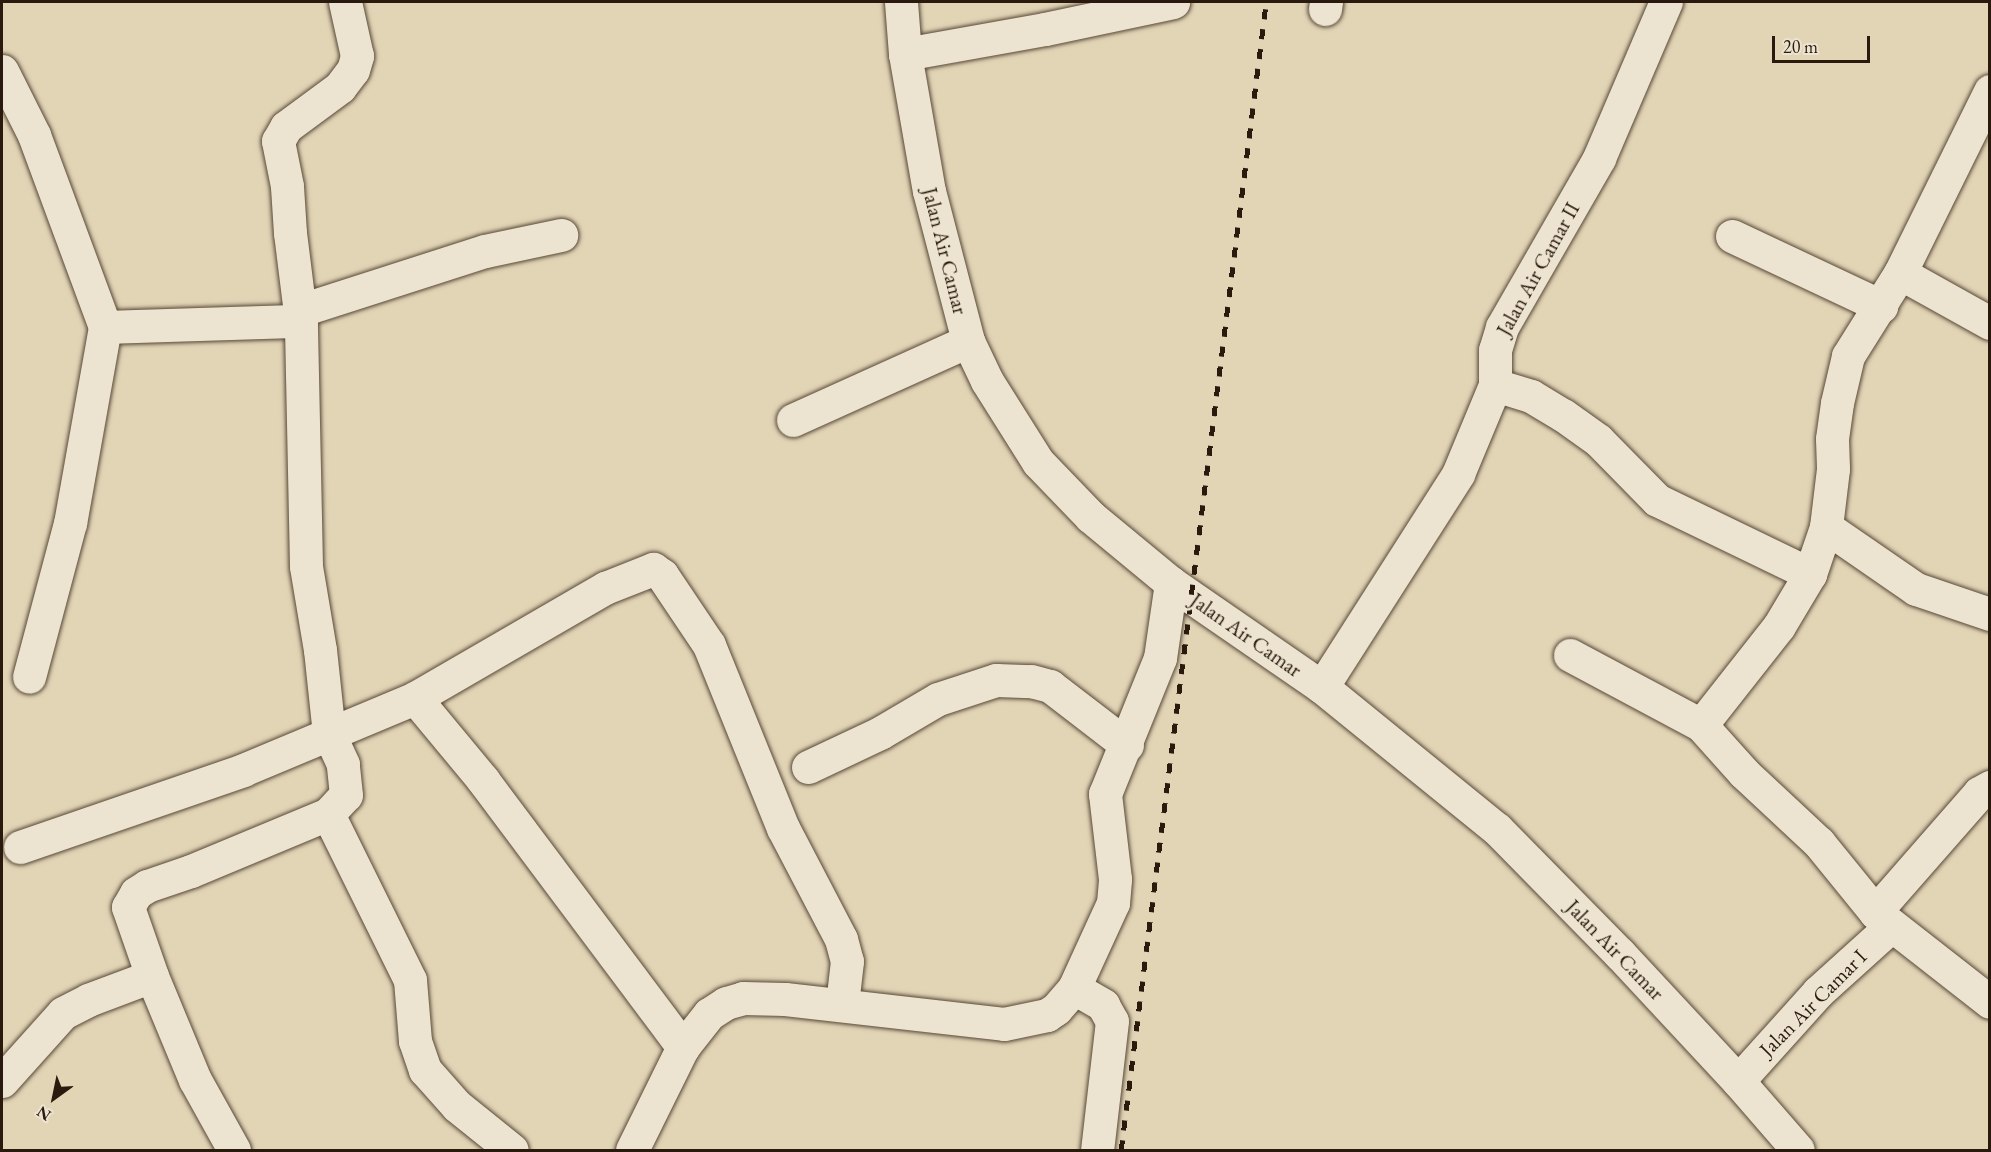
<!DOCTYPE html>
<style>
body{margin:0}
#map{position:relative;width:1991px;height:1152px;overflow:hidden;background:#e2d5b6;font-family:"EB Garamond",serif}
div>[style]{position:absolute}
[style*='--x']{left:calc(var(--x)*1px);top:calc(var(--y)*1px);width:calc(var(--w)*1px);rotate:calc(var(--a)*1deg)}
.roads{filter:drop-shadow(0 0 2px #584837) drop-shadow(0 0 2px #584837)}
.minor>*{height:33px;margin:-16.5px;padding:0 16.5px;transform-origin:16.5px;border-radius:16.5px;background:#ece4d0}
.secondary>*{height:33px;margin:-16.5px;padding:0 16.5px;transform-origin:16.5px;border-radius:16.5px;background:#ece4d0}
.rail>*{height:4.5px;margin-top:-2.25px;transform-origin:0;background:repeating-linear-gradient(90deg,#2a190d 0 10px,transparent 0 20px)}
span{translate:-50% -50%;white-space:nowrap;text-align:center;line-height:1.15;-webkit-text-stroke:5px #ece4d0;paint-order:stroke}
.street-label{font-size:21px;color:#2a190d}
.frame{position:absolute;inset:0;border:3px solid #2a190d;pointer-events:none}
.north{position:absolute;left:24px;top:1068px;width:60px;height:60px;-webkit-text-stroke:4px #ece4d0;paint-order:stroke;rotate:213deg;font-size:16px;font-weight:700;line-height:24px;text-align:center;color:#2a190d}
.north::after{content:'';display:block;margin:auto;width:21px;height:27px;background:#2a190d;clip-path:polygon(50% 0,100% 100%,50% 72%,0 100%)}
.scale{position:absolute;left:1772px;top:36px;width:98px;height:27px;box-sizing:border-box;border:3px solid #2a190d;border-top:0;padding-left:8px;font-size:18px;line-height:21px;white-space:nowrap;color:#2a190d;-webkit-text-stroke:4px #ece4d0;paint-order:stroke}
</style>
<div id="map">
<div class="roads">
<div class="minor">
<div style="--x:1325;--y:9;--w:7;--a:-82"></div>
<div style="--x:905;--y:54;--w:142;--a:-10.1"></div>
<div style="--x:1045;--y:29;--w:131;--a:-11.9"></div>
<div style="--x:2;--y:71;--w:72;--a:63.4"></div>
<div style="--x:34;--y:135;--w:205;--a:69.7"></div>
<div style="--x:105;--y:327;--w:199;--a:100.1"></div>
<div style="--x:70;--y:523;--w:159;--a:104.9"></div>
<div style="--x:1990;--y:91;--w:203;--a:116.3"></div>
<div style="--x:1900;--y:273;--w:98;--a:122.1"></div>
<div style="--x:1848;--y:356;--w:48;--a:103.2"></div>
<div style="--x:1837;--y:403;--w:36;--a:98"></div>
<div style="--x:1832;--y:439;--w:30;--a:88"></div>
<div style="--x:1833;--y:469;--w:58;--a:96.9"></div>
<div style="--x:1826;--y:527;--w:50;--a:108.8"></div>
<div style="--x:1810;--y:574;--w:61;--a:120.8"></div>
<div style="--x:1779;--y:626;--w:126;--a:128.2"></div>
<div style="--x:1701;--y:725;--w:64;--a:48.1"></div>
<div style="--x:1744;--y:773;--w:103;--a:43"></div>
<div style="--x:1819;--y:843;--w:89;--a:50.9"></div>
<div style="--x:1875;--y:912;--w:146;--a:38"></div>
<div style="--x:1732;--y:236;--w:165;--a:25.2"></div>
<div style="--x:1900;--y:273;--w:103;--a:29.1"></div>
<div style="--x:298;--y:311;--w:196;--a:-17.8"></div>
<div style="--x:485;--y:251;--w:78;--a:-11.9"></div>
<div style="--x:105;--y:327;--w:196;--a:-1.8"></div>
<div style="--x:1495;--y:385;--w:38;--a:17"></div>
<div style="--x:1531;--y:396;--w:37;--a:31"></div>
<div style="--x:1563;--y:415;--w:43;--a:35.5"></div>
<div style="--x:1598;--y:440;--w:84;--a:45.5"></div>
<div style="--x:1657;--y:500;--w:170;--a:25.8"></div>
<div style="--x:793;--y:420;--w:192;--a:-24.3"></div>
<div style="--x:1826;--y:527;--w:109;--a:34.6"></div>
<div style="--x:1916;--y:589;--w:78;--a:18.7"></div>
<div style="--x:1570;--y:655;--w:149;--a:28.1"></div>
<div style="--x:1322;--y:687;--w:253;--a:-57.4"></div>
<div style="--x:1458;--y:474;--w:96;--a:-67.4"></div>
<div style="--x:1495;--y:385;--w:35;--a:-90"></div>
<div style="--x:1495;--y:350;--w:24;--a:-73"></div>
<div style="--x:1502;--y:327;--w:195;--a:-60.1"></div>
<div style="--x:1599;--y:158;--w:170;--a:-66.8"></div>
<div style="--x:415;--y:698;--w:107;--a:50.3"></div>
<div style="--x:483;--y:780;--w:334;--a:53.2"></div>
<div style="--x:808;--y:767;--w:80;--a:-25.3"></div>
<div style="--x:880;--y:733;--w:67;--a:-30.4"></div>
<div style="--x:938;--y:699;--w:61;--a:-18.1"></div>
<div style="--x:996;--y:680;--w:35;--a:2"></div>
<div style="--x:1031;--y:681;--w:20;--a:15"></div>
<div style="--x:1050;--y:686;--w:97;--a:37.5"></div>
<div style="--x:328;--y:814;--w:185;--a:63.7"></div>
<div style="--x:410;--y:980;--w:61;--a:85.3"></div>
<div style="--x:415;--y:1041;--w:31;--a:71"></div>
<div style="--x:425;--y:1070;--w:48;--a:48.4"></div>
<div style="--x:457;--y:1106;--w:70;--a:38.7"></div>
<div style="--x:20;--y:847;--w:236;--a:-19"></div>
<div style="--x:243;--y:770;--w:186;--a:-22.7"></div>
<div style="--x:415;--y:698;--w:220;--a:-30.1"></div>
<div style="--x:605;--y:588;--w:52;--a:-21.6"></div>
<div style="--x:653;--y:569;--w:11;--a:34"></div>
<div style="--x:662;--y:575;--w:84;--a:56.1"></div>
<div style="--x:709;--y:645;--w:197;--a:68"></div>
<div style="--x:783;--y:828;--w:125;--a:62.4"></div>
<div style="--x:841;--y:939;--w:23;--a:75"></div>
<div style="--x:847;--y:961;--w:43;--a:96.6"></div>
<div style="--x:1875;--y:912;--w:158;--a:-48.8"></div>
<div style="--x:1979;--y:793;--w:13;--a:-29"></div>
<div style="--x:1074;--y:988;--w:34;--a:30"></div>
<div style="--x:1103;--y:1005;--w:18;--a:61"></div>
<div style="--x:1112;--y:1021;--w:130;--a:96.6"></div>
<div style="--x:2;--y:1081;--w:91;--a:-48.1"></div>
<div style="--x:63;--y:1013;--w:28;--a:-27"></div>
<div style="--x:88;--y:1000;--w:68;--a:-20.6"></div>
<div style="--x:1738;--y:1081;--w:120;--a:-48"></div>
<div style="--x:1818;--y:992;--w:97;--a:-42.1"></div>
<div style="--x:234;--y:1150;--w:80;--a:-119.1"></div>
<div style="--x:195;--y:1080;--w:113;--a:-112.5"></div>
<div style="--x:152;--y:976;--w:73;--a:-109.2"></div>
<div style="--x:128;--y:907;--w:16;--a:-60"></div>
<div style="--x:136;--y:893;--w:13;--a:-32"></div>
<div style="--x:147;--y:886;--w:46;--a:-18.8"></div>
<div style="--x:191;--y:871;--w:148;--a:-22.6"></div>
<div style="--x:328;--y:814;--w:26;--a:-47"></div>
<div style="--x:346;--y:795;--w:31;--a:-96"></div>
<div style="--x:343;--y:764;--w:33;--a:-115"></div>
<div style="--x:329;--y:734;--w:84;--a:-96.1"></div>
<div style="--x:320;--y:650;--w:85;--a:-99.5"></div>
<div style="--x:306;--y:566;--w:245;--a:-91.2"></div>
<div style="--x:301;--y:321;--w:89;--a:-97.1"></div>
<div style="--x:290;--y:233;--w:47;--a:-93.7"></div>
<div style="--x:287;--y:186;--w:46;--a:-101.3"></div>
<div style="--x:278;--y:141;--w:16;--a:-60"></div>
<div style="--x:286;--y:127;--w:67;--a:-36.5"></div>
<div style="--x:340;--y:87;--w:21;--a:-53"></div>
<div style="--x:353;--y:70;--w:15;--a:-74"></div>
<div style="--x:357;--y:56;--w:55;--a:-102.5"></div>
<div style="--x:632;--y:1150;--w:115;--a:-63.7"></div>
<div style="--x:683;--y:1047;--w:42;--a:-51.8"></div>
<div style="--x:709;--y:1014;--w:20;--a:-33"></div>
<div style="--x:726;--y:1003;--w:18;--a:-16"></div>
<div style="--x:743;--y:998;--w:42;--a:1.4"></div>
<div style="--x:785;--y:999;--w:220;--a:6.5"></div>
<div style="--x:1004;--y:1024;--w:44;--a:-11.8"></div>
<div style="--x:1047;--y:1015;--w:11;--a:-34"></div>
<div style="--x:1056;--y:1009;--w:28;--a:-49"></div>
<div style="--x:1074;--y:988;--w:94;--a:-65.4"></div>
<div style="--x:1113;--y:903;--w:24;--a:-85"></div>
<div style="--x:1115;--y:879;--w:86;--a:-96.7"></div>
<div style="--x:1105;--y:794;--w:147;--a:-68"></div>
<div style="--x:1160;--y:658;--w:76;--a:-81.7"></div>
</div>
<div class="secondary">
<div style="--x:901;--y:2;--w:52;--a:85.6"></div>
<div style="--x:905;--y:54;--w:139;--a:80.1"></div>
<div style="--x:929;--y:191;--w:155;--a:75.4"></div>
<div style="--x:968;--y:341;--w:44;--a:64.6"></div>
<div style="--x:987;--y:381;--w:96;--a:57.8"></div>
<div style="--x:1038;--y:462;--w:76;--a:46.1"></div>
<div style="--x:1091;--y:517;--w:104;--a:39.5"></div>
<div style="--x:1171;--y:583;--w:183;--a:34.6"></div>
<div style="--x:1322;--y:687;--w:225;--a:39.1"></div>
<div style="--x:1497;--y:829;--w:175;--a:45.5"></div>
<div style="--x:1620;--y:954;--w:173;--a:47.1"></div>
<div style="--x:1738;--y:1081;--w:91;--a:49"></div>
</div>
</div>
<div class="rail">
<div style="--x:1121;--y:1150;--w:1157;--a:-82.8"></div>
</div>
<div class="street-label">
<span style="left:945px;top:251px;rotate:76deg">Jalan Air Camar</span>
<span style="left:1538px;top:269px;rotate:-61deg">Jalan Air Camar II</span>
<span style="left:1246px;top:635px;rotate:35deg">Jalan Air Camar</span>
<span style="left:1615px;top:950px;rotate:46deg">Jalan Air Camar</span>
<span style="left:1813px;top:1003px;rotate:-45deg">Jalan Air Camar I</span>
</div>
<div class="frame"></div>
<div class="north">N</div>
<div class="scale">20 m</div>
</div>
